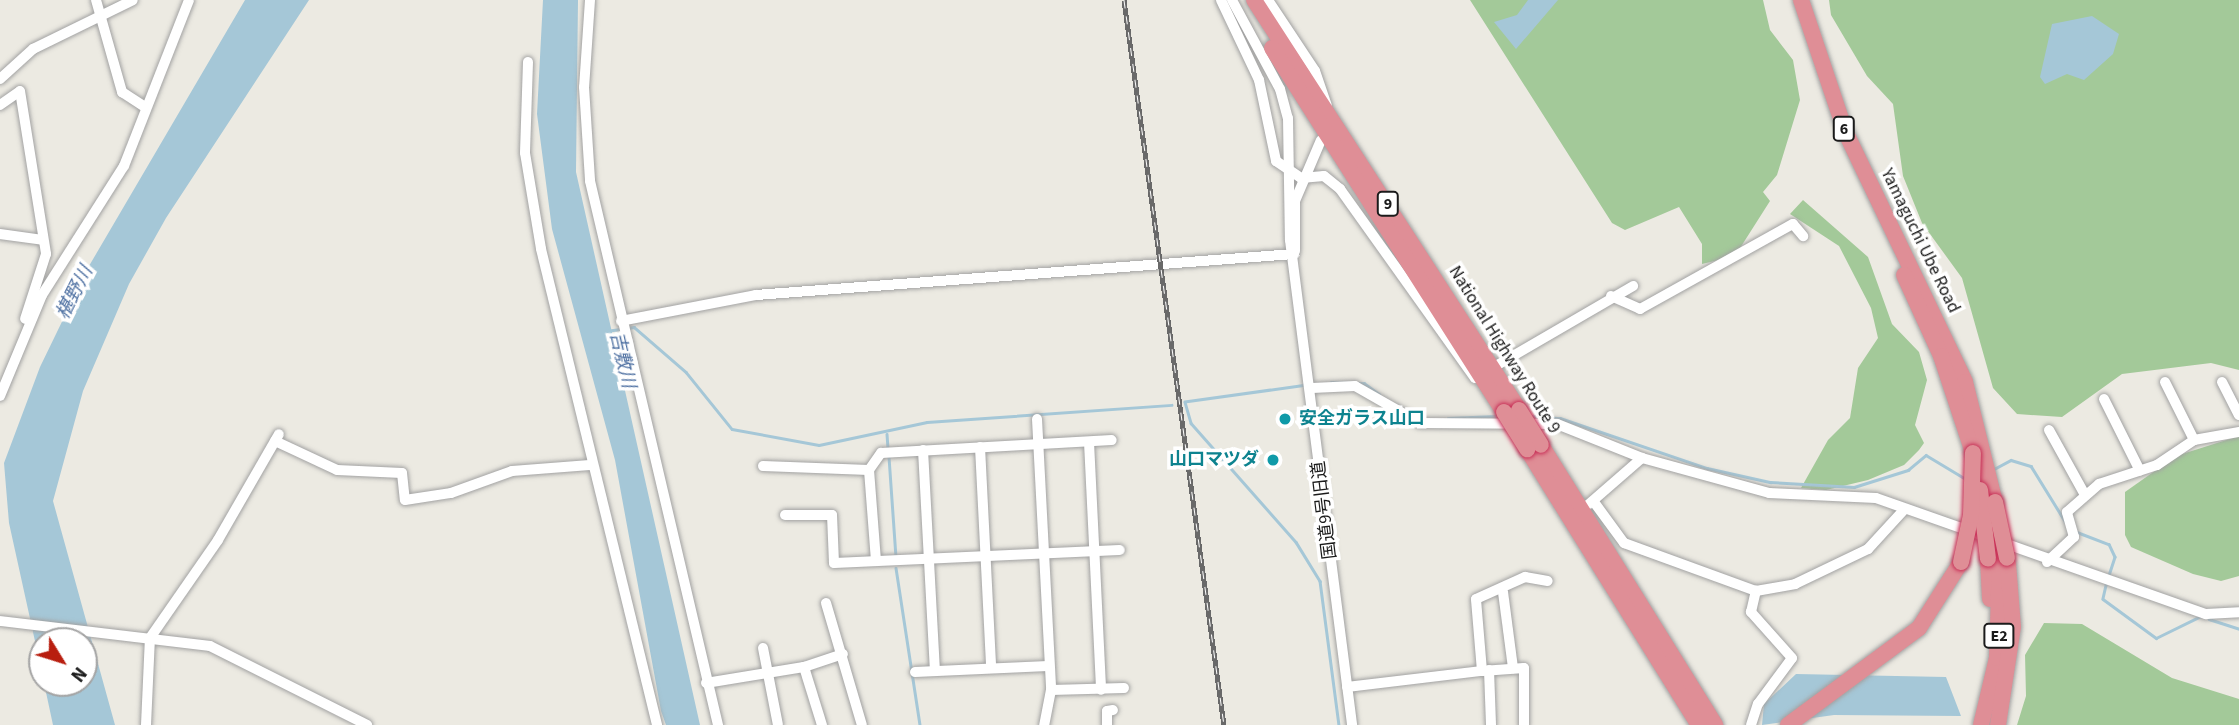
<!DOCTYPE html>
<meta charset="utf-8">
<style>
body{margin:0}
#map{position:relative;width:2239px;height:725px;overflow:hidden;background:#eceae2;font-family:"Source Sans 3","Noto Sans JP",sans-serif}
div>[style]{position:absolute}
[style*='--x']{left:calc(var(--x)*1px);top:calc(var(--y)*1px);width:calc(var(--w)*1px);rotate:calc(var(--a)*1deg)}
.forest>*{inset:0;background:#a3c999}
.water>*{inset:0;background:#a5c7d7}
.stream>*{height:2.5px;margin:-1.25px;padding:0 1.25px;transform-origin:1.25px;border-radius:1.25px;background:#a5c7d7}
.roads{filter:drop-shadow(0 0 2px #a2a2a2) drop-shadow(0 0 2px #a2a2a2)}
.minor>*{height:10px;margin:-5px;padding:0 5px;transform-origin:5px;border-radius:5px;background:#fff}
.highway>*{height:16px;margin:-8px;padding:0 8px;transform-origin:8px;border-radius:8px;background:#df8e96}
.rail>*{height:5px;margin-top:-2.5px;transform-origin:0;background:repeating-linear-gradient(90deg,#fff 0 8px,#696969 0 16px);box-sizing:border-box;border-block:2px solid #696969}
.bridges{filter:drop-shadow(0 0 2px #c83057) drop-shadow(0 0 2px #c83057)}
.highway-bridge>*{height:16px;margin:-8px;padding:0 8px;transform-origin:8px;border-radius:8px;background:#df8e96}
.dots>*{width:19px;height:19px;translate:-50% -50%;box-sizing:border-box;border:4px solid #fff;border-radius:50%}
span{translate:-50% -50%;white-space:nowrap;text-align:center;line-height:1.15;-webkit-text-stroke:7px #fff;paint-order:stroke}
.shield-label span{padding:2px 5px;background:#fff;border:2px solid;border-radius:5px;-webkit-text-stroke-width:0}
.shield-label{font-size:16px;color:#1b1b1b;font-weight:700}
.street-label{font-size:18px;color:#1b1b1b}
.culture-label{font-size:18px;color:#0d838f;font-weight:700}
.left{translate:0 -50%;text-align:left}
.right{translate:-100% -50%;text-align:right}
.water-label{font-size:19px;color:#5072a3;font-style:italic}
.north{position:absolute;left:28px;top:627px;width:70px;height:70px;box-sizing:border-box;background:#fff;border:2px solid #a4a4a4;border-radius:50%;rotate:128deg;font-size:19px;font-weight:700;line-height:28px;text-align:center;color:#1b1b1b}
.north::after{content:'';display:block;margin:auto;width:24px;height:32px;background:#b81e0f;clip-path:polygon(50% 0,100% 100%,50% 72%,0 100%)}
</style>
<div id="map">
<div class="forest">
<div style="clip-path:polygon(1470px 0,1763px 0,1770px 30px,1793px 60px,1800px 100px,1777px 175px,1763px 192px,1770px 201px,1735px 256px,1702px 264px,1702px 244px,1679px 207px,1625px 230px,1612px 223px)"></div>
<div style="clip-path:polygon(1829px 0,2239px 0,2239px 370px,2211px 363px,2122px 374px,2062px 417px,2017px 414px,1993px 388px,1962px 278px,1922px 223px,1903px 176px,1893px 104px,1867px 76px,1831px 15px)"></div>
<div style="clip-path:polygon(1803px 200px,1868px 257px,1892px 324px,1919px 352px,1927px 380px,1915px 425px,1924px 443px,1919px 450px,1904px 465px,1868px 480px,1826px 490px,1801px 488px,1828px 440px,1850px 418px,1858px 368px,1878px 338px,1871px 308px,1839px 246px,1790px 214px)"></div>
<div style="clip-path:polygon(2239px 436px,2239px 576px,2221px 581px,2193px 574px,2131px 547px,2125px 535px,2125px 492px,2176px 456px)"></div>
<div style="clip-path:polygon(2044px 623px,2082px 624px,2172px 678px,2239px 699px,2239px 725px,2017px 725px,2026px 696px,2025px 655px)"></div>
</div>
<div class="water">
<div style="clip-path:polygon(245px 0,309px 0,166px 218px,129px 284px,83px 391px,53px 501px,115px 725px,53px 725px,44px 683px,84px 683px,84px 641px,42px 641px,42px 673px,9px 523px,4px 463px,40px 367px,89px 266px)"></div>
<div style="clip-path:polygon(543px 0,578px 0,576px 172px,700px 725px,666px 725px,661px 711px,615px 460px,552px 229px,537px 114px)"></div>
<div style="clip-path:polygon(1528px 0,1558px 0,1516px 49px,1494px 22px,1517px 15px)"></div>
<div style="clip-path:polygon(2092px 16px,2119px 34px,2113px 54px,2084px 80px,2067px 74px,2045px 84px,2040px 77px,2052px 24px)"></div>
<div style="clip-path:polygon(1796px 674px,1946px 677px,1961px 716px,1834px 715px,1762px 725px,1764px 704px)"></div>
</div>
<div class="stream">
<div style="--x:627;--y:328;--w:7;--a:-8"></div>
<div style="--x:634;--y:327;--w:69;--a:40.9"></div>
<div style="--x:686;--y:372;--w:73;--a:51.1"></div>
<div style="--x:732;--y:429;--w:88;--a:10.4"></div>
<div style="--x:819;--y:445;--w:110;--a:-12"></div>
<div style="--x:927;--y:422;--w:245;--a:-4"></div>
<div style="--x:606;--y:331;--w:14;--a:-8"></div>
<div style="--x:1331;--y:382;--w:33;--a:2"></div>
<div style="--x:1364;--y:383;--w:19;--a:36"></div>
<div style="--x:1307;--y:385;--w:123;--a:172.1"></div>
<div style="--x:1185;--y:402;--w:22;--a:74"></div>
<div style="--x:1191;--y:423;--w:159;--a:48.6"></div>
<div style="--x:1296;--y:542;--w:46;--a:58.4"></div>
<div style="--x:1320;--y:581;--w:145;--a:82.5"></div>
<div style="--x:1529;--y:416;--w:31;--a:4"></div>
<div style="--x:1560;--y:418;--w:155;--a:18.8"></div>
<div style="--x:1707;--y:468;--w:65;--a:12.5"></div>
<div style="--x:1770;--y:482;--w:84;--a:3.4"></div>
<div style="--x:1854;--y:487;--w:57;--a:-17.5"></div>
<div style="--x:1908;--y:470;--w:23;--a:-40"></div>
<div style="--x:1926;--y:455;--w:47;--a:31"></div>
<div style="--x:1448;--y:418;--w:49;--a:-2.3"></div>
<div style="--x:887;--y:434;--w:14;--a:86"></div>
<div style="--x:889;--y:457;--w:101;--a:86"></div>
<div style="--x:1992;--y:470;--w:21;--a:-28"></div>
<div style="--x:2011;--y:460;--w:21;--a:17"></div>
<div style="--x:2031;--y:466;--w:65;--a:58.3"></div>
<div style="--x:2077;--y:532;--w:34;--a:21"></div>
<div style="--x:2109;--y:544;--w:14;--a:65"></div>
<div style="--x:2115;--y:557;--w:19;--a:108"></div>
<div style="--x:896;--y:568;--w:159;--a:81.3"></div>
<div style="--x:2107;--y:581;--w:18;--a:103"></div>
<div style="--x:2103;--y:599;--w:66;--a:36.3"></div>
<div style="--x:2156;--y:638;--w:48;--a:-26"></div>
<div style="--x:2209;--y:619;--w:32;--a:18"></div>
</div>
<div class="roads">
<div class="minor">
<div style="--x:96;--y:0;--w:96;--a:74.2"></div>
<div style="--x:122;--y:92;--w:27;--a:33"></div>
<div style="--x:590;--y:0;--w:87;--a:93.9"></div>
<div style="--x:584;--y:87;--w:94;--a:86.3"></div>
<div style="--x:590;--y:181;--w:559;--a:76.76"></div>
<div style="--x:1221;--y:0;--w:89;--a:64.6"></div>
<div style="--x:1259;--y:80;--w:83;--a:78.1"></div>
<div style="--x:1276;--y:161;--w:30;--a:34"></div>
<div style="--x:1301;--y:178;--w:23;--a:-5"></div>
<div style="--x:1324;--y:176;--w:21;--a:39"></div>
<div style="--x:1340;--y:189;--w:232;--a:54.5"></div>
<div style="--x:1475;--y:378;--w:183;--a:-30.2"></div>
<div style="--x:1232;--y:0;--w:101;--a:61.7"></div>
<div style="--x:1280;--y:89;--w:30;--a:75"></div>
<div style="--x:1288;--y:118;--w:122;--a:89.1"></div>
<div style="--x:1290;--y:240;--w:489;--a:82.7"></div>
<div style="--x:1268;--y:0;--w:85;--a:56.5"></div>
<div style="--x:1315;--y:71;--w:36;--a:71"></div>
<div style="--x:528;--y:62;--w:91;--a:91.9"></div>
<div style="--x:525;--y:153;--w:97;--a:80.5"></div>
<div style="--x:541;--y:249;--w:490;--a:76.3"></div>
<div style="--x:0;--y:79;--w:45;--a:-42.3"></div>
<div style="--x:33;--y:49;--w:111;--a:-26.1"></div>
<div style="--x:0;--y:105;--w:24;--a:-35"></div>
<div style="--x:20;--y:91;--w:165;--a:80.9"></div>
<div style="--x:46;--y:254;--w:68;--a:107.9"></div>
<div style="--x:0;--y:234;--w:43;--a:7.9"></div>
<div style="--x:1295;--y:251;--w:50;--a:-90"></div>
<div style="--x:1295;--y:201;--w:66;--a:-66.9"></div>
<div style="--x:1611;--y:296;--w:32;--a:24"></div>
<div style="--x:1640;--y:309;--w:175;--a:-29.1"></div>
<div style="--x:1793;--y:224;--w:16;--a:50"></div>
<div style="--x:621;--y:321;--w:137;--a:-10.9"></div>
<div style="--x:756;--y:295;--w:540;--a:-4.36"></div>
<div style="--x:2165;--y:382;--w:65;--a:63.4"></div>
<div style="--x:2222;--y:382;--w:37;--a:63"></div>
<div style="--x:1312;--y:388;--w:43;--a:-2.7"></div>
<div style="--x:1355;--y:386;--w:75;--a:29.6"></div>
<div style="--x:1420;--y:423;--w:137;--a:0.4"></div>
<div style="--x:1557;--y:424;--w:92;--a:21.8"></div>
<div style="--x:1642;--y:458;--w:132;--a:15.4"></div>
<div style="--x:1769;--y:493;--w:107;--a:2.7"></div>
<div style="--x:1876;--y:498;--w:350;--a:19.4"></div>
<div style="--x:2206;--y:614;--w:33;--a:-3"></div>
<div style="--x:0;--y:396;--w:109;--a:-67.4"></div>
<div style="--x:42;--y:295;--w:153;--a:-57.6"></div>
<div style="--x:124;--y:166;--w:178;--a:-68.6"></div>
<div style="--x:2104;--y:399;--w:80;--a:63.4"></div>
<div style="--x:1037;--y:419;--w:271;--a:87"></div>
<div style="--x:1051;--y:690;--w:36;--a:101"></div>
<div style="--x:2049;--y:430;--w:74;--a:61"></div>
<div style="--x:275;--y:441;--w:68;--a:25.1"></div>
<div style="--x:337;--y:470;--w:65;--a:2.6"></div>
<div style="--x:402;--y:473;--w:27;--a:84"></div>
<div style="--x:405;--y:500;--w:47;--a:-8.7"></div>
<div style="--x:451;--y:493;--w:65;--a:-19.8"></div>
<div style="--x:512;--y:471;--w:78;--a:-4.4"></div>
<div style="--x:1089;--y:442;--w:248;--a:87.2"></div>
<div style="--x:980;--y:447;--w:220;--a:87.1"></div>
<div style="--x:923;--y:450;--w:221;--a:86.9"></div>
<div style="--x:763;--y:466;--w:106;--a:2.2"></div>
<div style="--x:869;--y:470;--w:21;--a:-55"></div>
<div style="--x:881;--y:453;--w:231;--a:-3.2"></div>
<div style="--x:869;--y:470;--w:91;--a:85.6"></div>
<div style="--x:1594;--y:502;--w:51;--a:53.8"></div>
<div style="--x:1624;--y:543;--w:140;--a:20"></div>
<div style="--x:1756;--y:591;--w:40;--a:-10"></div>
<div style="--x:1795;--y:584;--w:81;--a:-25.6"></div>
<div style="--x:1868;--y:549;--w:52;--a:-47.4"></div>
<div style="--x:1589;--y:504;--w:70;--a:-41"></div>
<div style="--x:785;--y:515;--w:47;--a:0"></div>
<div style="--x:832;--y:515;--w:48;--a:87.6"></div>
<div style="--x:834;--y:563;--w:286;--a:-2.6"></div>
<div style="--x:2047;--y:562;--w:37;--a:-43"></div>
<div style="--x:2074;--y:537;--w:26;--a:-106"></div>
<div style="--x:2067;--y:512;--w:43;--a:-41.2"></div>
<div style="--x:2099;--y:484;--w:61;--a:-18.1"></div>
<div style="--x:2157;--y:465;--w:45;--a:-34"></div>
<div style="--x:2194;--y:440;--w:46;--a:-10.1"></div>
<div style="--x:1503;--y:592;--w:77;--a:82.5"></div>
<div style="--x:826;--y:603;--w:127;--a:73.6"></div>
<div style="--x:0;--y:621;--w:211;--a:6.8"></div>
<div style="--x:210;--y:646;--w:176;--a:26.7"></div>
<div style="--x:763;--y:648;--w:78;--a:79"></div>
<div style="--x:804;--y:667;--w:41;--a:-18.4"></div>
<div style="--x:1489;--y:670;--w:55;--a:87.9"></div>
<div style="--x:1482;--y:671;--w:42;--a:-4.1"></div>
<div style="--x:1524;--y:668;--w:57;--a:90"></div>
<div style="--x:915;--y:672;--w:133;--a:-2.6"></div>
<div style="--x:706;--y:683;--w:99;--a:-9.3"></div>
<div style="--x:804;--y:667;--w:61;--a:72.8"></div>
<div style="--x:1347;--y:687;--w:136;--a:-6.8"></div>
<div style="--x:1482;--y:671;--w:72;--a:-94.8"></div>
<div style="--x:1476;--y:599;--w:54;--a:-24.2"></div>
<div style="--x:1525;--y:577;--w:23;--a:10"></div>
<div style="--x:1051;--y:690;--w:73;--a:-1.6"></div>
<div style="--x:146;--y:725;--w:87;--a:-87.4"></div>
<div style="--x:150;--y:638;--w:119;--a:-55.2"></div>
<div style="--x:218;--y:540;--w:122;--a:-60.1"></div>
<div style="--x:1107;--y:725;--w:14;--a:-90"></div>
<div style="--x:1107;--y:711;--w:6;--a:-9"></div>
<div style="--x:1751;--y:725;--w:22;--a:-72"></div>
<div style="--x:1758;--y:704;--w:57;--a:-53.5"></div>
<div style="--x:1792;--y:658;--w:62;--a:-131.7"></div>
<div style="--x:1751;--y:612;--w:22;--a:-77"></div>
</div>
<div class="highway">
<div style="--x:1254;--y:0;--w:488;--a:57.1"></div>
<div style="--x:1801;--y:0;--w:138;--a:71.4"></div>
<div style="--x:1845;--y:131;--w:278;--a:64.4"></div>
<div style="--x:1965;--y:382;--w:124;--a:76"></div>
<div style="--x:1272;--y:48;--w:432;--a:57.5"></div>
<div style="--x:1904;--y:275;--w:89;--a:65.4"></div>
<div style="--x:1941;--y:356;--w:102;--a:71.7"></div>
<div style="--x:1541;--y:445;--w:330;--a:58.1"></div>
<div style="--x:1527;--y:449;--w:325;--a:58.1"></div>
<div style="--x:1988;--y:559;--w:40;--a:87.1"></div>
<div style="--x:1788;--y:725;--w:163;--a:-36.5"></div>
<div style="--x:1919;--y:628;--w:78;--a:-57.5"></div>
<div style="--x:1981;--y:725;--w:69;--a:-76.6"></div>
<div style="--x:1997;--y:658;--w:100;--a:-88.3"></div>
<div style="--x:1998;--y:725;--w:99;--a:-81.3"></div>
<div style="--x:2013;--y:627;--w:63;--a:-94.5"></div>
</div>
</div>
<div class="rail">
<div style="--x:1124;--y:0;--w:732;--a:82.15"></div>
</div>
<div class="bridges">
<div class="highway-bridge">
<div style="--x:1519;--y:410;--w:41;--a:57.8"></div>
<div style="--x:1504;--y:412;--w:44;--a:58.1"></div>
<div style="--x:1980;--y:490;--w:69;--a:83.4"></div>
<div style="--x:1995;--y:502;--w:57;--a:77.9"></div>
<div style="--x:1961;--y:562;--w:48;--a:-78"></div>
<div style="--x:1971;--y:515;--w:62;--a:-88.2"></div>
</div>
</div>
<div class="dots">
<div style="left:1285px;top:419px;background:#0f9aa8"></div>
<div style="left:1273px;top:460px;background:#0f9aa8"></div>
</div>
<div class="shield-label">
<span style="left:1844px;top:129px">6</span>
<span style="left:1388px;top:204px">9</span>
<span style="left:1999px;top:636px">E2</span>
</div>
<div class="street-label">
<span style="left:1920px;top:241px;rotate:64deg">Yamaguchi Ube Road</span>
<span style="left:1504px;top:350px;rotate:58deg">National Highway Route 9</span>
<span style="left:1325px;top:510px;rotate:-97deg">国道9号旧道</span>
</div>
<div class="culture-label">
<span class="left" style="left:1299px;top:419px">安全ガラス山口</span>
<span class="right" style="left:1259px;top:460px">山口マツダ</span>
</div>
<div class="water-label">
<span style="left:75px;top:293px;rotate:-63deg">椹野川</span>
<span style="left:622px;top:360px;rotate:77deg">吉敷川</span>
</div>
<div class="north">N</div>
</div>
